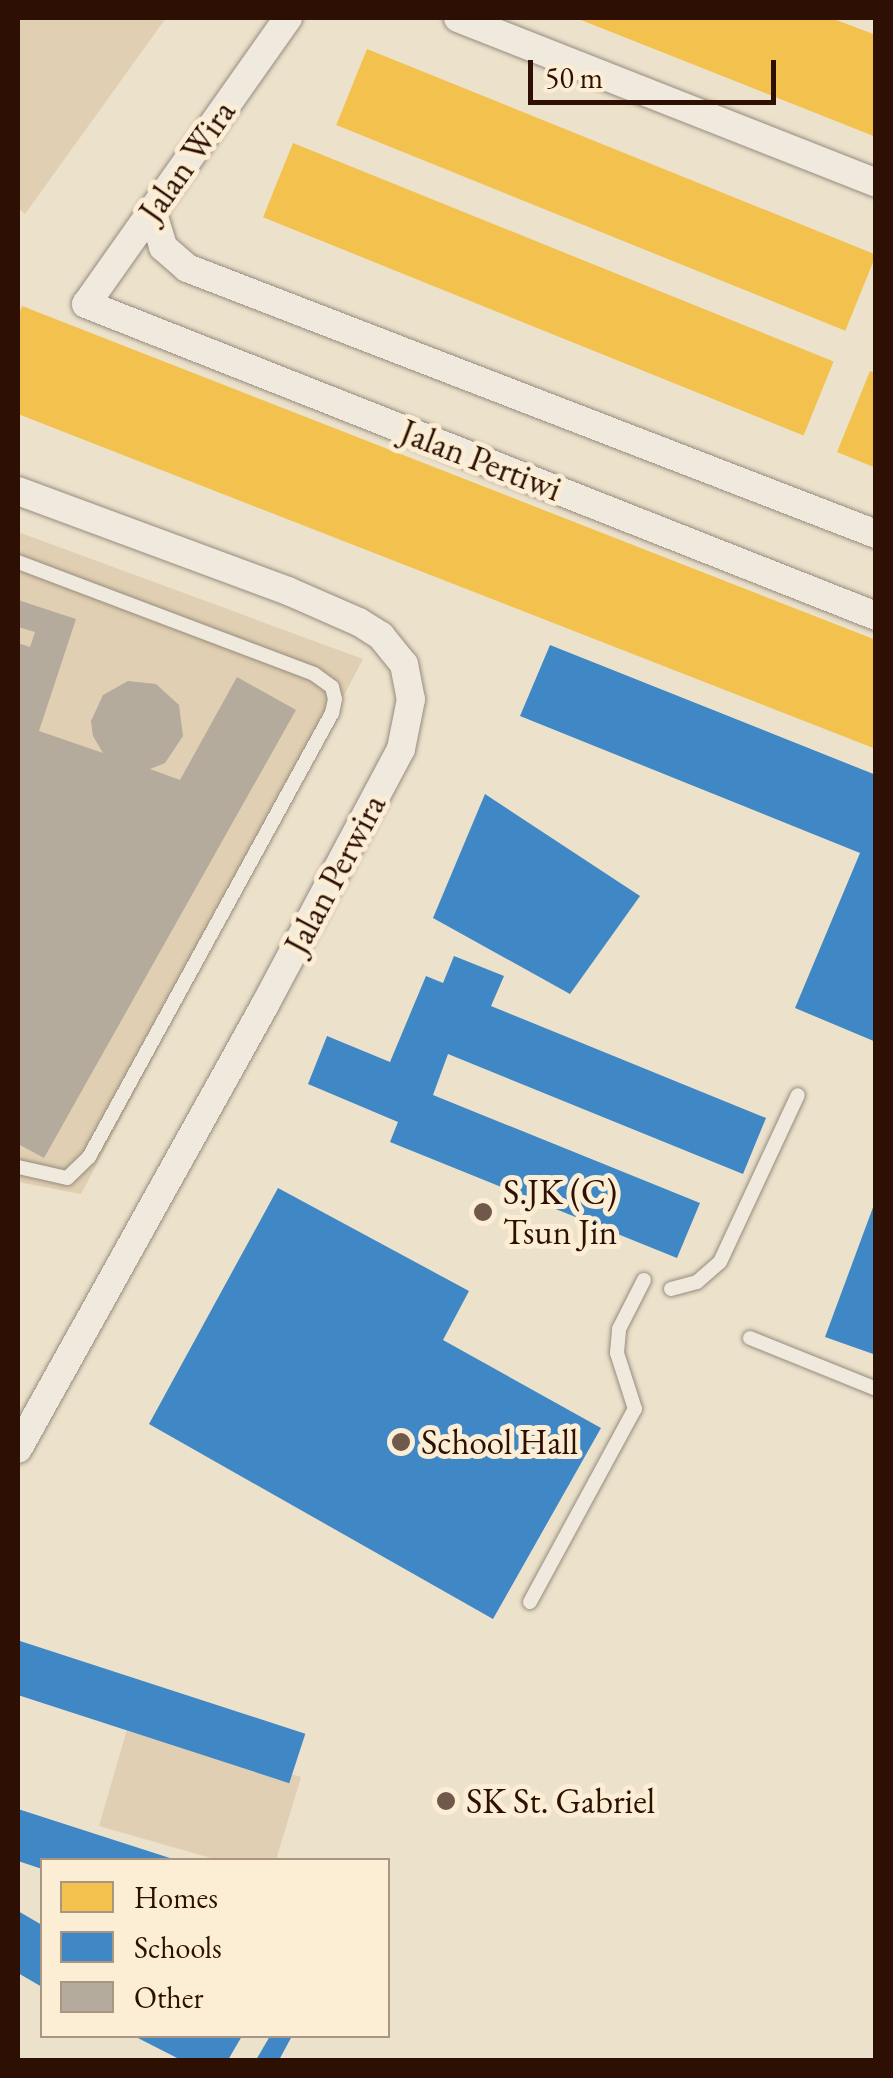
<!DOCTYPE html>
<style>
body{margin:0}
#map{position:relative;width:893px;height:2078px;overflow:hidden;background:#ece1cb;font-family:"EB Garamond",serif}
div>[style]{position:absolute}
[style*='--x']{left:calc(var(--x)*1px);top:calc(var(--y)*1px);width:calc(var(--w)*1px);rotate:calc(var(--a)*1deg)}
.green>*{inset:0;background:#e0cfb2}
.homes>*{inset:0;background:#f2c14e;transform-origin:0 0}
.schools>*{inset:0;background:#3f88c5;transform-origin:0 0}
.building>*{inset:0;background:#b4ab9c}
.roads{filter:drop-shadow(0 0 2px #978c7f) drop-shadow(0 0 2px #978c7f)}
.service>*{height:14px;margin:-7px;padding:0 7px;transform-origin:7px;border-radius:7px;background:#efe9de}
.minor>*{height:28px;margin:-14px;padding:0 14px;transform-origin:14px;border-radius:14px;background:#efe9de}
.dots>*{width:28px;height:28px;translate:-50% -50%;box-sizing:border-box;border:5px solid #fceed4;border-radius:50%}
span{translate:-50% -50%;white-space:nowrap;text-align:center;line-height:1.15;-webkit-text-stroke:10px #fceed4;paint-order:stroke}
.street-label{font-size:35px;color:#2d0f04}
.poi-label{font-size:35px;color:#2d0f04}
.left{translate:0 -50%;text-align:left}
.frame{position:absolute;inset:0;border:20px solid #2d0f04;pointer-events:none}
.legend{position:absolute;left:40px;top:1858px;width:350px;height:180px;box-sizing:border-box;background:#fceed4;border:2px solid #a99581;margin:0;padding:12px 18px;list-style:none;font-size:30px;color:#2d0f04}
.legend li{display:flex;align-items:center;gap:20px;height:50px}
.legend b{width:50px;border:2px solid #a99581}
.scale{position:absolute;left:528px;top:60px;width:248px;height:45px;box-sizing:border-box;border:5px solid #2d0f04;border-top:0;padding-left:12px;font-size:30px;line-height:35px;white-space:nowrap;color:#2d0f04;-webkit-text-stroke:8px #fceed4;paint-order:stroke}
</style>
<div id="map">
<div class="green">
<div style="clip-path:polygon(18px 18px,166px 18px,25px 214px,18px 208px)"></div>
<div style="clip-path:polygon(18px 532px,363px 659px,81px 1194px,18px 1182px)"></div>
<div style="clip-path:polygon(128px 1726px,301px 1777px,276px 1860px,218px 1860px,99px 1826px)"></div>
</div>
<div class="homes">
<div style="clip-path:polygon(576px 18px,831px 18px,876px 35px,876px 137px)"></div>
<div style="left:367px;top:49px;width:549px;height:82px;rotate:22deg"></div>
<div style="left:293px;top:143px;width:583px;height:80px;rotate:22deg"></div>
<div style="clip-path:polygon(22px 306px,876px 640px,876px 749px,18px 414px,18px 317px)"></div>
<div style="clip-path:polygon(870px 371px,876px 373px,876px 468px,837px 452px)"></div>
</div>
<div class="schools">
<div style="clip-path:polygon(550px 645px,876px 775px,876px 1042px,795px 1008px,860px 853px,520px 716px)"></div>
<div style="clip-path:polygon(485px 794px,640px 896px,570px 994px,433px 918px)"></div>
<div style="clip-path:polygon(454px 956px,504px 976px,491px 1006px,766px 1118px,743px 1174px,448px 1054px,433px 1095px,700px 1203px,677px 1258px,390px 1142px,398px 1122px,308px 1084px,327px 1036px,390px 1062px,426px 976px,443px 983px)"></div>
<div style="clip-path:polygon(278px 1188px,469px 1291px,443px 1340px,601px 1428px,493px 1619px,149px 1424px)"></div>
<div style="clip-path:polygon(875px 1202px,876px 1203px,876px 1355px,825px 1337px)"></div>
<div style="left:20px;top:1641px;width:300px;height:52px;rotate:18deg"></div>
<div style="clip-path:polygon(18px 1809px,176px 1860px,42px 1860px,42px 1869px,18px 1861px)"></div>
<div style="clip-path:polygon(18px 1911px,42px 1925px,42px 1987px,18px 1973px)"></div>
<div style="clip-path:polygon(134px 2036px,242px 2036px,228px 2060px,181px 2060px)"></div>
<div style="clip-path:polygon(270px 2036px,292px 2036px,279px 2060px,256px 2060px)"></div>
</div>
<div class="building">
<div style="clip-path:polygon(18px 600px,76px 619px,39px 731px,103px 753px,93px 736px,91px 721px,103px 695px,128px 681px,156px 684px,179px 705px,183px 736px,165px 763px,150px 769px,180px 780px,237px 677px,296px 710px,44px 1158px,18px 1144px,18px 643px,30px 647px,35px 632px,18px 627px)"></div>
</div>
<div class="roads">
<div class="service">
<div style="--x:18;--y:562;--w:316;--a:20.7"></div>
<div style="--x:314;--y:674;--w:22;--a:36"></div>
<div style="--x:332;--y:687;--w:12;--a:76"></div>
<div style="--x:335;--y:699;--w:14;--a:102"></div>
<div style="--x:332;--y:713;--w:506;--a:118.69"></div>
<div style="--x:89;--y:1157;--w:30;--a:136"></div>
<div style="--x:67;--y:1178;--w:50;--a:-167.3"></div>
<div style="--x:671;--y:1289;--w:27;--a:-15"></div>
<div style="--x:697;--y:1282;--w:30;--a:-41"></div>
<div style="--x:720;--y:1262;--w:184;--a:-65"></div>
<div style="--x:750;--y:1338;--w:136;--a:22"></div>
<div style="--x:530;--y:1602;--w:220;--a:-61.5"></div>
<div style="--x:635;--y:1409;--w:59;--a:-107.8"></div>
<div style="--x:617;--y:1353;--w:24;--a:-85"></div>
<div style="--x:619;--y:1329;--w:55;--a:-63"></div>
</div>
<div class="minor">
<div style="--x:288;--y:18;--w:350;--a:125.2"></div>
<div style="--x:86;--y:304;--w:849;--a:21.55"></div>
<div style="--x:458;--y:18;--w:449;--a:21.5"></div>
<div style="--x:152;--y:210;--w:39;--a:73"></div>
<div style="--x:163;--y:247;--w:32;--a:41"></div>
<div style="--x:187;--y:268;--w:739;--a:21.11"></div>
<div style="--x:18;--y:491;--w:288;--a:20.3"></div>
<div style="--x:288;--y:591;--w:77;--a:23.6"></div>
<div style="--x:359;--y:622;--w:26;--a:32"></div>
<div style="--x:381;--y:636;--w:36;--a:51"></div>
<div style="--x:404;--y:664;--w:36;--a:79"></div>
<div style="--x:411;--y:699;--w:51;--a:101.3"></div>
<div style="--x:401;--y:749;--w:288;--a:118"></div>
<div style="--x:266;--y:1003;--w:510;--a:119.08"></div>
</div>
</div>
<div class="dots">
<div style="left:483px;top:1212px;background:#70584a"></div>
<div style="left:401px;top:1442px;background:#70584a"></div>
<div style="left:446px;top:1801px;background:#70584a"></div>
</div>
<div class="street-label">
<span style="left:187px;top:161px;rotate:-55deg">Jalan Wira</span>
<span style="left:481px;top:460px;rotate:21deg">Jalan Pertiwi</span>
<span style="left:335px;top:874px;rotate:-62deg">Jalan Perwira</span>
</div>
<div class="poi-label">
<span class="left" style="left:503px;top:1212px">S.JK (C)<br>Tsun Jin</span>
<span class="left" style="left:421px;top:1442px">School Hall</span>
<span class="left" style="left:466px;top:1801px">SK St. Gabriel</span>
</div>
<div class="frame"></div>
<ul class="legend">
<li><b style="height:28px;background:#f2c14e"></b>Homes</li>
<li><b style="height:28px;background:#3f88c5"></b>Schools</li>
<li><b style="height:28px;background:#b4ab9c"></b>Other</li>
</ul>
<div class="scale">50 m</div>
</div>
